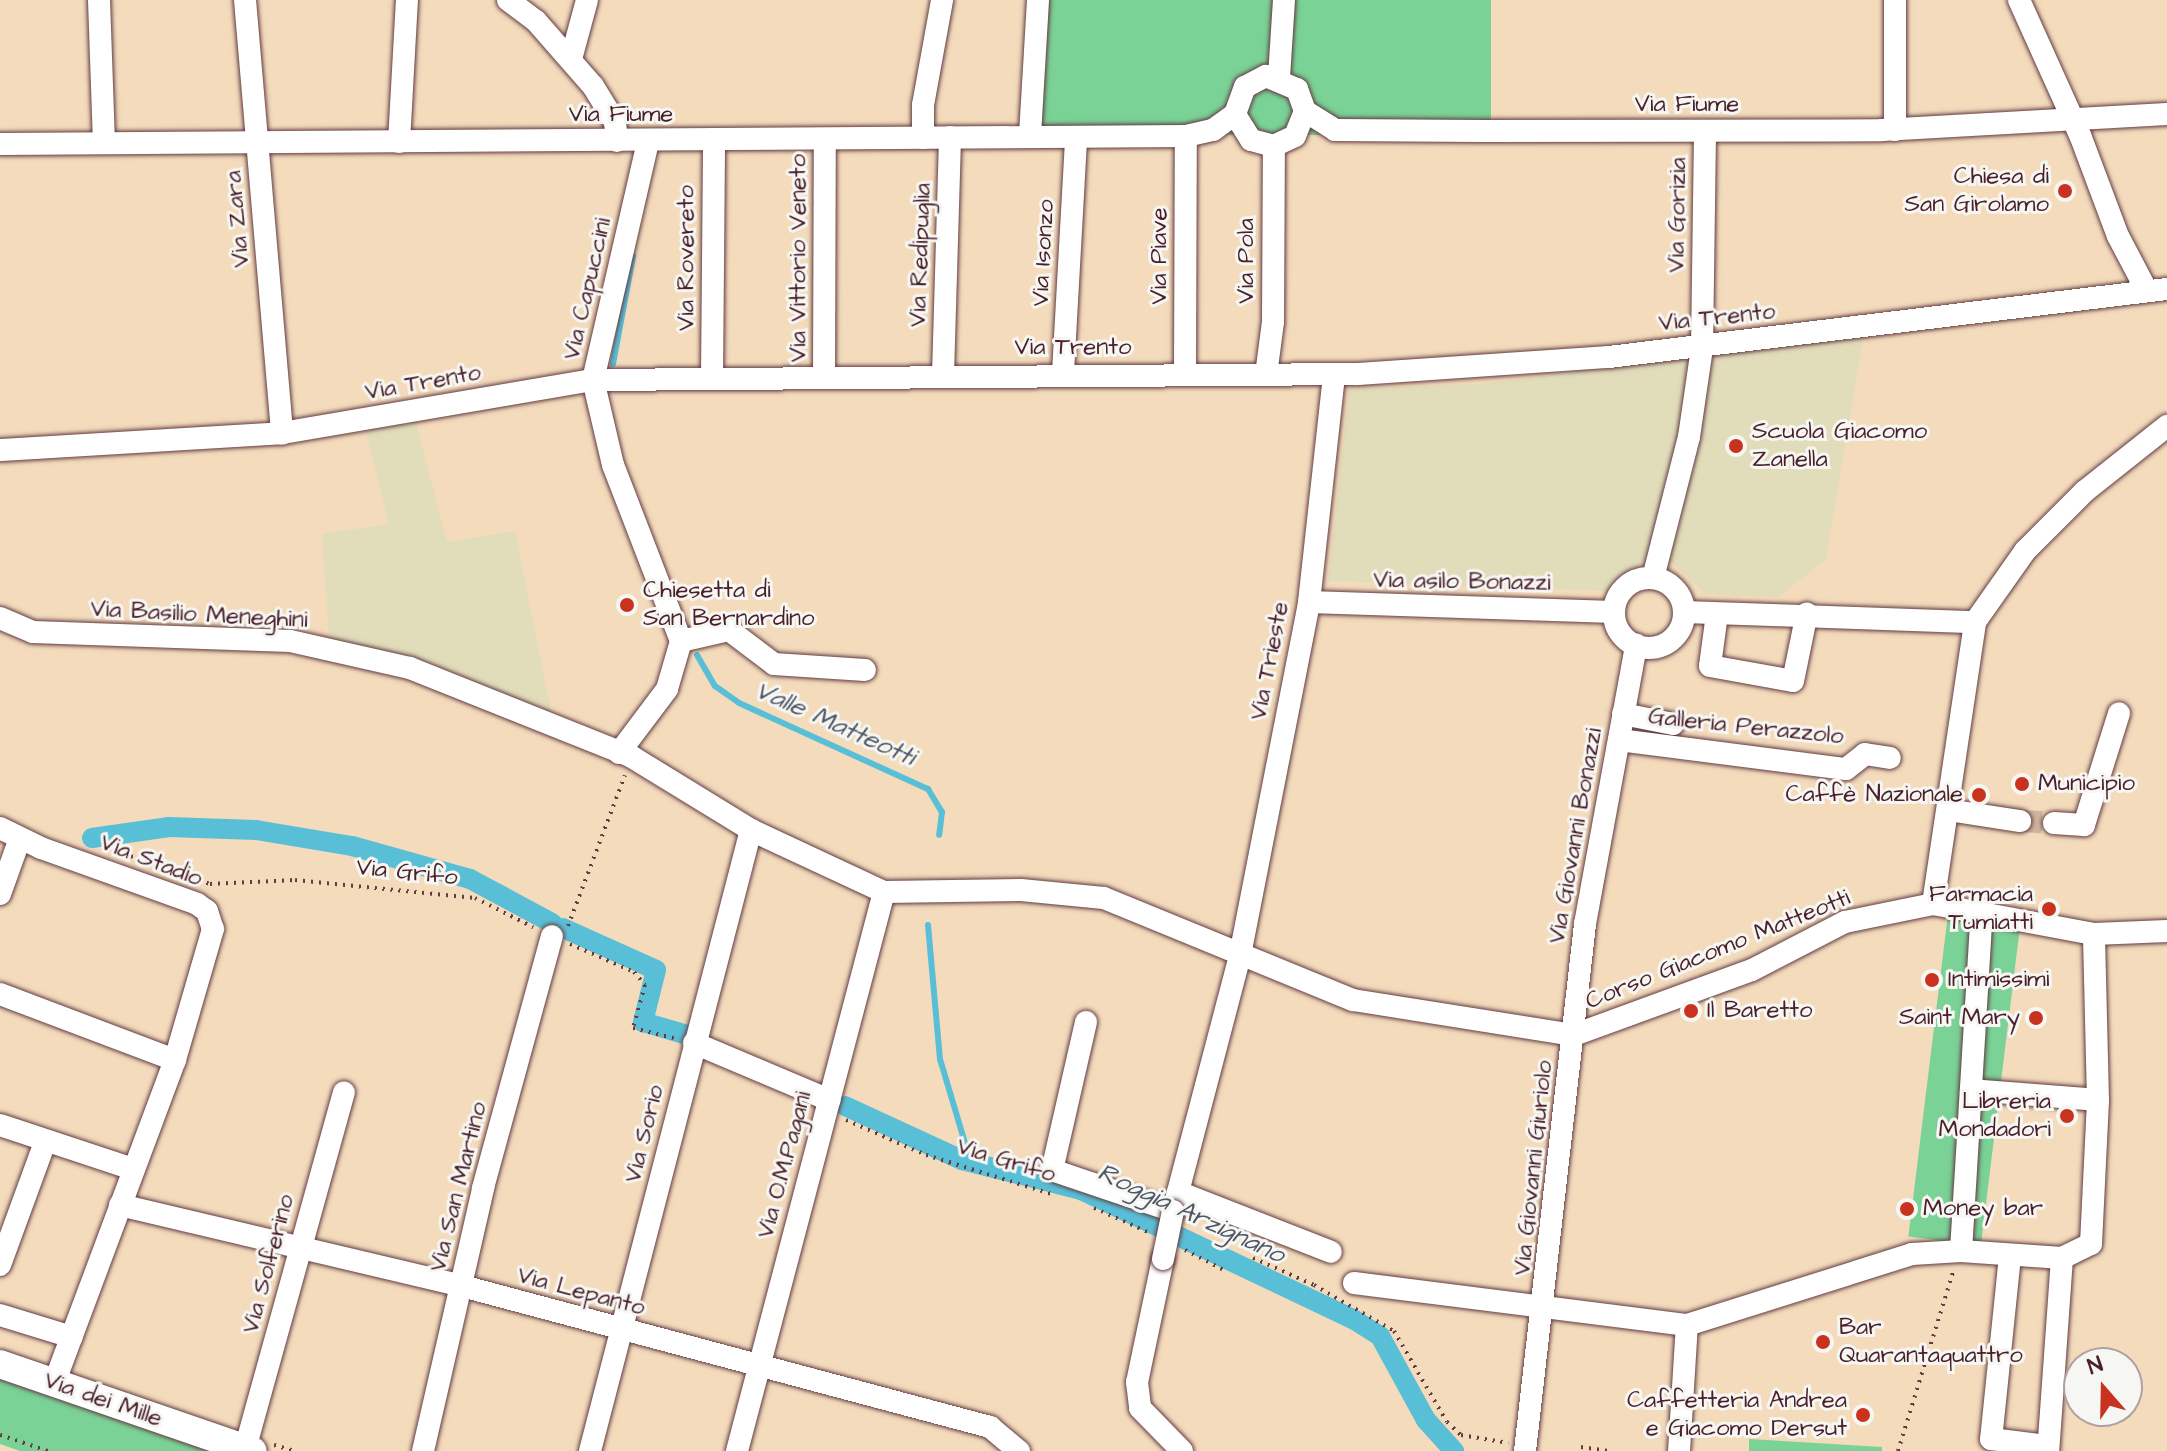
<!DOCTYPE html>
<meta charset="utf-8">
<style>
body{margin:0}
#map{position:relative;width:2167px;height:1451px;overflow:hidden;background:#f3dbbc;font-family:"Architects Daughter",sans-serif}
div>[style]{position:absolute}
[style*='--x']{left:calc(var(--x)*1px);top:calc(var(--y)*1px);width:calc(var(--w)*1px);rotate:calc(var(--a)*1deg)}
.built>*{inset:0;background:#e1dcba}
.green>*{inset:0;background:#7ad297;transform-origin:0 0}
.stream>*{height:6px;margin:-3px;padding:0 3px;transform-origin:3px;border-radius:3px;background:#59bfd6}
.canal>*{height:20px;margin:-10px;padding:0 10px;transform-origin:10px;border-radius:10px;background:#59bfd6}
.minor-tunnel>*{height:22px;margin-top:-11px;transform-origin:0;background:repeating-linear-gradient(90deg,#d1b59f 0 22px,transparent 0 33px)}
.path>*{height:4px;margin-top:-2px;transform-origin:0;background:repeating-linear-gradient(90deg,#633b41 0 2px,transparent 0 8px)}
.roads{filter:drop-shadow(0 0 2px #633b41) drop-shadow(0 0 2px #633b41)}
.minor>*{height:22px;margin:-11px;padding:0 11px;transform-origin:11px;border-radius:11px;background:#fff}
.minor>.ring{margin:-11px;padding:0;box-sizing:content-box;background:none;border:22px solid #fff;border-radius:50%}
.major>*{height:28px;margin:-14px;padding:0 14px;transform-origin:14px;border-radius:14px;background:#fff}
.bridges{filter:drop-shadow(0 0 2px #633b41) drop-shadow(0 0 2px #633b41)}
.minor-bridge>*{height:22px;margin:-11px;padding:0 11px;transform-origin:11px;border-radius:11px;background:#fff}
.dots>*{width:22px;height:22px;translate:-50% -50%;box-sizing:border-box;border:4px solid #f6f6f2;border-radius:50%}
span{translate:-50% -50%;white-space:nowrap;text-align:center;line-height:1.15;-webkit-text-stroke:6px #f6f6f2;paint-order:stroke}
.street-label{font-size:24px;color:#4a1f2b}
.poi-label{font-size:24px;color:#4a1f2b}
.right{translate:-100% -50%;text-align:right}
.left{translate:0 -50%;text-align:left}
.water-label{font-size:26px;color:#4f5767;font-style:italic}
.north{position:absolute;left:2063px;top:1347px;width:80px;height:80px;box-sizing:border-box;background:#f6f6f2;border:2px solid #b1a0a2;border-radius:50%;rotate:340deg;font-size:22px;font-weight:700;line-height:32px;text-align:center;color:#4a1f2b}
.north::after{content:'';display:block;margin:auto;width:28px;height:36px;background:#c8321e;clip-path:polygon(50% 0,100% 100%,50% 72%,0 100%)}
</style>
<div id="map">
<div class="built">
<div style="clip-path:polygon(1864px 335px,1826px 559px,1778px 597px,1705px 594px,1665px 555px,1641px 562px,1612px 591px,1328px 581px,1349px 389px,1480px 384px)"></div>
<div style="clip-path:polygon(413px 411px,447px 542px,515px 531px,553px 722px,330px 650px,322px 534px,389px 524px,363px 421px)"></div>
</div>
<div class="green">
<div style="left:1038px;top:0;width:453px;height:135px"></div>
<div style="left:1948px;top:914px;width:73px;height:325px;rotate:7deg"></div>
<div style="clip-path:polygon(0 1364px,252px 1451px,20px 1451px,0 1444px)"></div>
<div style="clip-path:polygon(1749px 1439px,1882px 1447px,1882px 1451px,1749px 1451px)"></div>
</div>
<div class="stream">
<div style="--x:613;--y:364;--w:110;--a:-79.5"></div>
<div style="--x:697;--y:655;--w:36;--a:60"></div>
<div style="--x:715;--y:686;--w:29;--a:35"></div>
<div style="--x:739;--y:703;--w:208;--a:24.5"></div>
<div style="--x:928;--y:789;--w:27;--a:59"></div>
<div style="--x:942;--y:812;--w:23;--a:97"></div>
<div style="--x:928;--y:925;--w:135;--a:84.9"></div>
<div style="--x:940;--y:1059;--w:101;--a:73.4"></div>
</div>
<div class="canal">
<div style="--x:92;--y:838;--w:78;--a:-8.1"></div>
<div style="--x:169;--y:827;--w:87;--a:2"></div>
<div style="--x:256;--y:830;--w:97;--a:9.5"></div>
<div style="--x:352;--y:846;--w:123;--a:15.6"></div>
<div style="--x:470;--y:879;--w:93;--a:28.2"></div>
<div style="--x:563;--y:928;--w:102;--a:24.3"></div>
<div style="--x:656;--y:970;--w:54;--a:104"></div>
<div style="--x:643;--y:1022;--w:43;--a:16.3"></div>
<div style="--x:845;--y:1106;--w:129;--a:24.8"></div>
<div style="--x:962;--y:1160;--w:123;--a:14.1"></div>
<div style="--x:1081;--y:1190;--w:301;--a:25.4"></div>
<div style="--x:1353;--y:1319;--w:32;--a:32"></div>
<div style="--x:1380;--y:1336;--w:96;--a:61.3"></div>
<div style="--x:1426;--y:1420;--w:42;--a:47.9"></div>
</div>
<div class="minor-tunnel">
<div style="--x:2020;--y:821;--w:34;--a:3"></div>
</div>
<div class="path">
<div style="--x:116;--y:851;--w:100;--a:19.3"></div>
<div style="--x:210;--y:884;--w:85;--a:-2.7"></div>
<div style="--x:295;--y:880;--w:181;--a:5.7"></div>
<div style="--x:475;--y:898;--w:65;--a:26.6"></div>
<div style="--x:568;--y:926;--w:161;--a:-69.3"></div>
<div style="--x:570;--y:944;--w:70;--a:23.6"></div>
<div style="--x:634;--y:972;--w:17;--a:50"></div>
<div style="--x:645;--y:985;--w:45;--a:105.6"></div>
<div style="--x:633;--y:1028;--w:45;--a:14"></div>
<div style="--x:846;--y:1120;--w:87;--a:23.6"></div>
<div style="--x:926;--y:1155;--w:131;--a:17.3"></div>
<div style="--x:1094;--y:1208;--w:59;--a:24"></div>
<div style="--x:1185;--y:1250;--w:42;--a:27.2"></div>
<div style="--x:1253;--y:1258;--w:67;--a:23.9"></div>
<div style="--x:1314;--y:1285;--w:92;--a:29.9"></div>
<div style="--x:1394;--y:1331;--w:105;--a:59.8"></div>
<div style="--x:1447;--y:1422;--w:19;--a:43"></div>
<div style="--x:1461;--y:1435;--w:48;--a:9.7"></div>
<div style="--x:0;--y:1435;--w:51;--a:18.4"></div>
<div style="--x:274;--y:1445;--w:22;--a:16"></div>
<div style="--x:1581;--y:1447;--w:28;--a:8"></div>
<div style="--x:1898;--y:1451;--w:187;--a:-72.9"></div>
</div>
<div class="roads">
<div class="minor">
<div style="--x:99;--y:0;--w:142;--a:88"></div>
<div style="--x:245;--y:0;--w:435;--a:85.1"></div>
<div style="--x:508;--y:0;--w:35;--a:37"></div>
<div style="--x:536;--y:21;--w:86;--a:48.8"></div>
<div style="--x:593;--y:86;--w:42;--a:58.6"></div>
<div style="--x:615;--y:122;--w:19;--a:84"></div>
<div style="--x:2019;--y:0;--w:148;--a:65.7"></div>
<div style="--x:2080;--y:135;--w:108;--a:69.4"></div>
<div style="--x:2118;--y:236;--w:60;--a:62.2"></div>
<div style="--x:571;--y:59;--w:61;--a:-74.8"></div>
<div style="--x:1279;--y:77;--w:77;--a:-86.3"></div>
<div style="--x:1305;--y:111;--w:36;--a:32"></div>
<div style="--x:1335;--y:130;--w:148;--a:0.4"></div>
<div style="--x:1483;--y:131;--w:399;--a:-0.1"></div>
<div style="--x:1882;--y:130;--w:285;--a:-3.2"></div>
<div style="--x:1895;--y:130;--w:130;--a:-90"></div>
<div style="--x:1030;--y:135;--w:135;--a:-86.6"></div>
<div style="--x:923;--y:138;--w:33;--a:-90"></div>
<div style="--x:923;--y:105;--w:107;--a:-79.7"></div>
<div style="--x:399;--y:142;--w:142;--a:-86.8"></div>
<div style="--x:0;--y:144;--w:1186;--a:-0.39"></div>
<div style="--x:1186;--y:136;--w:28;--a:-13"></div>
<div style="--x:1213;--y:130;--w:27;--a:-36"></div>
<div style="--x:1235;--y:114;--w:29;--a:-70"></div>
<div style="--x:1245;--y:87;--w:24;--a:-28"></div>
<div style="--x:1266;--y:76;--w:34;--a:23"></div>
<div style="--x:1297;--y:89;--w:23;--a:70"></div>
<div style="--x:1305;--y:111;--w:27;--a:112"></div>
<div style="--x:1295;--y:136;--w:23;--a:155"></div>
<div style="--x:1274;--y:146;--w:24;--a:-165"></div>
<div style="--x:1251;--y:140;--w:31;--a:-122"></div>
<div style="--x:1063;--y:373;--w:236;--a:-86.8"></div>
<div style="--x:943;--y:375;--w:238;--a:-88.3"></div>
<div style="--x:1185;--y:375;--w:239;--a:-89.8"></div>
<div style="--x:1266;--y:375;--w:53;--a:-82.5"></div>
<div style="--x:1273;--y:322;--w:176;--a:-89.7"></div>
<div style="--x:824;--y:377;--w:237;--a:-89.8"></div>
<div style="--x:712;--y:378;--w:239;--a:-89.5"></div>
<div style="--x:0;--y:450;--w:283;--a:-3.4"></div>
<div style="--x:282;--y:433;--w:315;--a:-9.7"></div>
<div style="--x:593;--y:380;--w:765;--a:-0.45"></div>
<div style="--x:1358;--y:374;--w:252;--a:-3.9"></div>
<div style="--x:1609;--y:357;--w:562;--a:-6.95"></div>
<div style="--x:1653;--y:578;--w:146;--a:-75.7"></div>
<div style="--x:1689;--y:437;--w:90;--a:-81.7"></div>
<div style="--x:1702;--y:348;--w:217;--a:-89.2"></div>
<div class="ring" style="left:1614px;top:578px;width:48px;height:48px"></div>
<div style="--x:1309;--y:602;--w:305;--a:1.9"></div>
<div style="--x:1684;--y:612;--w:291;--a:2"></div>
<div style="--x:1717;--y:614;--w:52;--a:97.7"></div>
<div style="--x:1710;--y:666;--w:84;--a:10.2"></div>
<div style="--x:1793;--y:681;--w:69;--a:-78.4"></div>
<div style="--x:0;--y:618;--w:36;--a:23"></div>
<div style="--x:33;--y:632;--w:257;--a:2"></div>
<div style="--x:290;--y:641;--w:123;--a:12.7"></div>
<div style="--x:410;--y:668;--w:239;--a:21.8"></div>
<div style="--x:632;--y:757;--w:140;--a:31.5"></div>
<div style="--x:751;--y:830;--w:147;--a:25"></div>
<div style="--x:884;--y:892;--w:137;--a:-0.8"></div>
<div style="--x:1021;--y:890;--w:83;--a:5.5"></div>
<div style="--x:1104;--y:898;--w:269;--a:22.3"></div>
<div style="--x:1353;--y:1000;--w:224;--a:9"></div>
<div style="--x:1574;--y:1035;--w:189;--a:-20.1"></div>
<div style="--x:1752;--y:970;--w:105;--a:-27.3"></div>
<div style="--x:1845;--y:922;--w:90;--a:-11.6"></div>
<div style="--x:1933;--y:904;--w:164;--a:10.6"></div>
<div style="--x:2094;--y:934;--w:73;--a:-2.4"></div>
<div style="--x:681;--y:641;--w:49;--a:-12.9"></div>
<div style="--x:729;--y:630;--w:56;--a:37.1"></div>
<div style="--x:774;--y:664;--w:91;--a:3.8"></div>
<div style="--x:1623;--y:714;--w:51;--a:11.3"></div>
<div style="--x:1619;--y:740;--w:229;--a:7.3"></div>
<div style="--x:1846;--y:769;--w:24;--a:-38"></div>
<div style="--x:1865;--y:754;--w:25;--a:9"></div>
<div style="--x:619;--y:753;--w:80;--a:-53.1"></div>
<div style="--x:667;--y:689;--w:50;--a:-73.7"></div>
<div style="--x:681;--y:641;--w:189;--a:-111.1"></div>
<div style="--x:613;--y:465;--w:87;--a:-103.2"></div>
<div style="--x:593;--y:380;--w:244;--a:-77"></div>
<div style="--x:1948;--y:810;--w:73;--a:8.7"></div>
<div style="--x:2054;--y:823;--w:30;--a:4"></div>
<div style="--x:2084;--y:825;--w:117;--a:-72.6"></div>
<div style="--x:0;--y:828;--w:46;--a:26"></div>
<div style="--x:41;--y:848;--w:166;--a:19.7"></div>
<div style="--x:197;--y:904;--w:12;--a:35"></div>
<div style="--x:207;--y:911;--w:19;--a:72"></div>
<div style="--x:213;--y:929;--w:136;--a:106.2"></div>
<div style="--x:175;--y:1060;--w:346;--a:110.5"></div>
<div style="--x:0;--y:894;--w:59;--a:-70.3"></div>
<div style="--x:1933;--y:904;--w:285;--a:-81.5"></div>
<div style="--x:1975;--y:622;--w:87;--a:-54.8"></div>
<div style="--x:2025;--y:551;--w:85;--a:-45"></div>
<div style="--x:2085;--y:491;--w:105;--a:-38.4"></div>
<div style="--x:0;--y:994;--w:187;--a:20.7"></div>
<div style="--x:1086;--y:1022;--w:152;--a:102.9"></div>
<div style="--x:1052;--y:1170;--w:128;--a:18.7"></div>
<div style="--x:1173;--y:1211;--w:265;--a:-75.3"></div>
<div style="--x:1240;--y:955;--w:360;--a:-78.9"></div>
<div style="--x:1309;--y:602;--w:228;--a:-83.7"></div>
<div style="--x:694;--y:1043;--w:147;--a:22.9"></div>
<div style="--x:1971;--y:1090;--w:127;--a:4.5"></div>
<div style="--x:0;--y:1125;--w:140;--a:18.3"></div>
<div style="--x:1178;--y:1192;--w:164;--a:21.4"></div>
<div style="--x:120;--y:1205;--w:351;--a:13.3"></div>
<div style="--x:462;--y:1286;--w:547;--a:14.95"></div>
<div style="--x:990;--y:1427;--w:38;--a:40"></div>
<div style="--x:1961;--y:1251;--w:342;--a:-86.5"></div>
<div style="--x:2010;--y:1256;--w:184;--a:95.9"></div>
<div style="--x:1991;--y:1439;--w:56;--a:7.1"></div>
<div style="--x:2062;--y:1258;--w:32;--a:-26"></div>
<div style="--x:2091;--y:1244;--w:144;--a:-87.2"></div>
<div style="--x:2098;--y:1100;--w:166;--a:-91.4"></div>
<div style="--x:1163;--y:1259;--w:126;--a:101.9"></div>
<div style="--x:1137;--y:1382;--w:26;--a:83"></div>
<div style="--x:1140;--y:1408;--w:60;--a:45.7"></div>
<div style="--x:0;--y:1265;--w:131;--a:-69.9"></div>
<div style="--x:1354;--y:1283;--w:336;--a:7.2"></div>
<div style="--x:1687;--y:1325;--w:236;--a:-17.5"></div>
<div style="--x:1912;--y:1254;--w:49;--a:-3.5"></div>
<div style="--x:1961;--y:1251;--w:101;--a:4"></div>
<div style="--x:2062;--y:1258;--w:194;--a:94.1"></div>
<div style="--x:0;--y:1315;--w:75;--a:17"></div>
<div style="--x:245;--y:1449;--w:370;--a:-74.5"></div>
<div style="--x:423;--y:1451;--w:270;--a:-77.1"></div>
<div style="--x:483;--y:1188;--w:261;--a:-74.7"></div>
<div style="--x:590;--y:1451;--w:642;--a:-75.47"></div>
<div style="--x:737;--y:1451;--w:578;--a:-75.27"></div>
<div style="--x:1525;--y:1451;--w:530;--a:-83.5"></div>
<div style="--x:1585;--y:924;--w:284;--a:-79.6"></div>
<div style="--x:1679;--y:1451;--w:126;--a:-86.4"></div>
</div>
<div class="major">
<div style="--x:0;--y:1364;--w:267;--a:19"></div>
</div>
</div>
<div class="bridges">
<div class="minor-bridge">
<div style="--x:1163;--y:1259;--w:49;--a:-78.2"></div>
</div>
</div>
<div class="dots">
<div style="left:2065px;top:191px;background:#c8321e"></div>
<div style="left:1736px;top:446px;background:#c8321e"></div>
<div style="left:627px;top:605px;background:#c8321e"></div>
<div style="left:2022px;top:784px;background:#c8321e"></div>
<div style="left:1979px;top:795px;background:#c8321e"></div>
<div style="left:2049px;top:909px;background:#c8321e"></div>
<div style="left:1932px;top:980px;background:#c8321e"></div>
<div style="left:1691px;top:1011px;background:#c8321e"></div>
<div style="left:2036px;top:1018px;background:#c8321e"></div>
<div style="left:2067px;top:1116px;background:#c8321e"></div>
<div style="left:1907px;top:1209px;background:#c8321e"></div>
<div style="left:1823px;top:1342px;background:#c8321e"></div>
<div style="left:1863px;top:1415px;background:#c8321e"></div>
</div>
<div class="street-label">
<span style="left:1687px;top:105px">Via Fiume</span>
<span style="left:621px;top:115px">Via Fiume</span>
<span style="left:1678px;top:215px;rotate:-89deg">Via Gorizia</span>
<span style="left:238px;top:219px;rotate:-95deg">Via Zara</span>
<span style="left:1044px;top:253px;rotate:-87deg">Via Isonzo</span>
<span style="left:921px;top:255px;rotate:-88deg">Via Redipuglia</span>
<span style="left:1160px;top:256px;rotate:-90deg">Via Piave</span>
<span style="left:687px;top:258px;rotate:-90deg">Via Rovereto</span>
<span style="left:799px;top:258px;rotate:-90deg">Via Vittorio Veneto</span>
<span style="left:1247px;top:261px;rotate:-90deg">Via Pola</span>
<span style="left:588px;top:289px;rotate:-77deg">Via Capuccini</span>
<span style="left:1717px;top:318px;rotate:-6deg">Via Trento</span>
<span style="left:1073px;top:348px">Via Trento</span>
<span style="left:423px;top:383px;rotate:-10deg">Via Trento</span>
<span style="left:1462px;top:582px;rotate:1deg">Via asilo Bonazzi</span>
<span style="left:199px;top:615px;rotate:3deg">Via Basilio Meneghini</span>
<span style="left:1270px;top:661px;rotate:-79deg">Via Trieste</span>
<span style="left:1746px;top:727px;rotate:6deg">Galleria Perazzolo</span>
<span style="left:1576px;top:836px;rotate:-80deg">Via Giovanni Bonazzi</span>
<span style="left:151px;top:861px;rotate:21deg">Via Stadio</span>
<span style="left:407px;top:873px;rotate:6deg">Via Grifo</span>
<span style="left:1718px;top:950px;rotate:-22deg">Corso Giacomo Matteotti</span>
<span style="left:645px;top:1134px;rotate:-76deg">Via Sorio</span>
<span style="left:1006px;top:1161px;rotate:17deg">Via Grifo</span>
<span style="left:785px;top:1165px;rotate:-75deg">Via O.M.Pagani</span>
<span style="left:1534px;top:1168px;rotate:-84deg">Via Giovanni Giuriolo</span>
<span style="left:459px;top:1187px;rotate:-76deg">Via San Martino</span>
<span style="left:269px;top:1264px;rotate:-75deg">Via Solferino</span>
<span style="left:581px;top:1292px;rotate:15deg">Via Lepanto</span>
<span style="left:103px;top:1400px;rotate:19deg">Via dei Mille</span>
</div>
<div class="poi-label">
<span class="right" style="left:2049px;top:191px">Chiesa di<br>San Girolamo</span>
<span class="left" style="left:1752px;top:446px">Scuola Giacomo<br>Zanella</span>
<span class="left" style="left:643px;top:605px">Chiesetta di<br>San Bernardino</span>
<span class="left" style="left:2038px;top:784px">Municipio</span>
<span class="right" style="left:1963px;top:795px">Caffè Nazionale</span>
<span class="right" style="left:2033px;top:909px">Farmacia<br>Tumiatti</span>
<span class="left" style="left:1948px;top:980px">Intimissimi</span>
<span class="left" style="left:1707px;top:1011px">Il Baretto</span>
<span class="right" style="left:2020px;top:1018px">Saint Mary</span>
<span class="right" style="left:2051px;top:1116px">Libreria<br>Mondadori</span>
<span class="left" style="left:1923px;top:1209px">Money bar</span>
<span class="left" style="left:1839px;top:1342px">Bar<br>Quarantaquattro</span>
<span class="right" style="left:1847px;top:1415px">Caffetteria Andrea<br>e Giacomo Dersut</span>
</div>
<div class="water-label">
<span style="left:835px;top:724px;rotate:24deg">Valle Matteotti</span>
<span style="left:1191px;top:1214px;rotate:25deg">Roggia Arzignano</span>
</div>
<div class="north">N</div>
</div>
